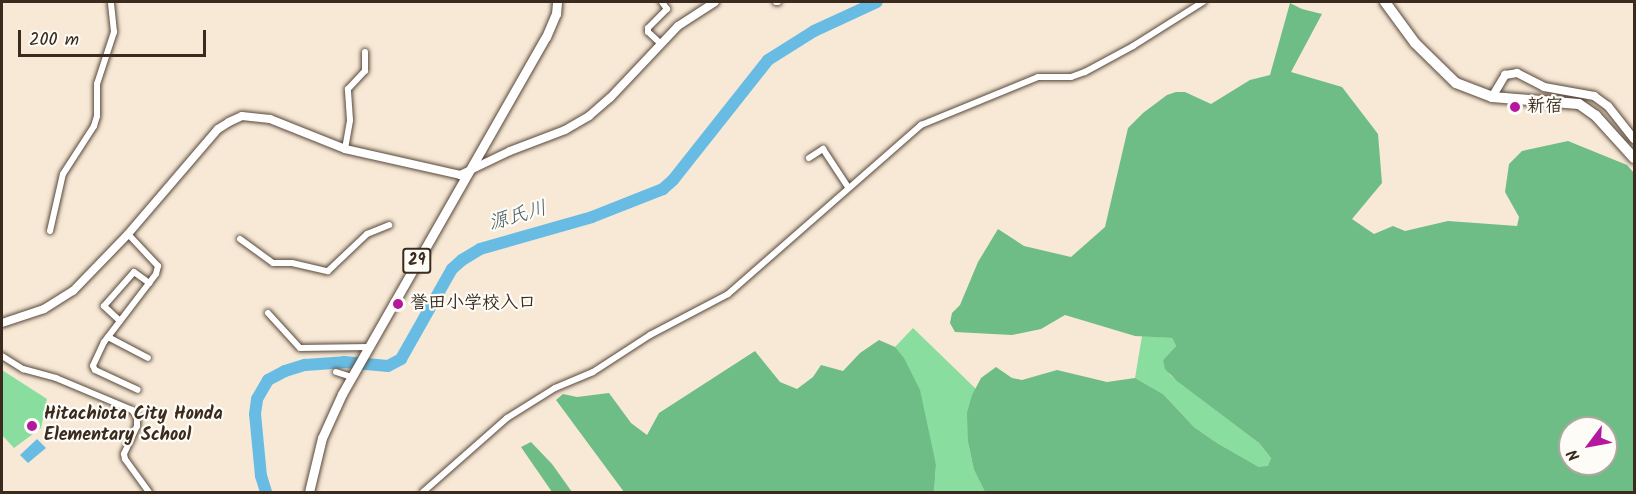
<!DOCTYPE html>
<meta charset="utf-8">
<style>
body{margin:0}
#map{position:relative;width:1636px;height:494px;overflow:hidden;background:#f8e9d6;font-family:Kalam,"Klee One",sans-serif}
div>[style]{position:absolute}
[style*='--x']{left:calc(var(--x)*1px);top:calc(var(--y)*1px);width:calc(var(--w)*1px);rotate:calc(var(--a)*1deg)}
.green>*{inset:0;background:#88dd9f}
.forest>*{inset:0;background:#6ebc86}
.water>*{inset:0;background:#68bce4}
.river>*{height:12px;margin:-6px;padding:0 6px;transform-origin:6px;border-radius:6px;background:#68bce4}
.roads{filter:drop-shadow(0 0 2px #57473a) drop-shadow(0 0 2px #57473a)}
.street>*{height:6px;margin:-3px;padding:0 3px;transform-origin:3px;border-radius:3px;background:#fff}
.secondary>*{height:8px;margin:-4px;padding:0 4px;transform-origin:4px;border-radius:4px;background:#fff}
.primary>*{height:9px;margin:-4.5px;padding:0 4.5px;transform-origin:4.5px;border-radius:4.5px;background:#fff}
.highway>*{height:10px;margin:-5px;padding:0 5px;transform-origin:5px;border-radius:5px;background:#fff}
.dots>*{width:16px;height:16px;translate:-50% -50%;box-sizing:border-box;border:3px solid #fdfcf7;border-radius:50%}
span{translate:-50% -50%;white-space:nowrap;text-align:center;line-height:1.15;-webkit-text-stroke:4.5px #fdfcf7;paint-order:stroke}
.shield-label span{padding:2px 4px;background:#fdfcf7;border:2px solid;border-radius:4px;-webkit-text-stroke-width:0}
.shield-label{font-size:16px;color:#3b2a1e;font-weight:700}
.poi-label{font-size:18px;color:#3b2a1e;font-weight:700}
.left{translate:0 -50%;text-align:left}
.water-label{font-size:20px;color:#4b5d63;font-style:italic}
.frame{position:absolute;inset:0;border:3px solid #3b2a1e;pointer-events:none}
.north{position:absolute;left:1558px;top:416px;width:60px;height:60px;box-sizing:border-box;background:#fdfcf7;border:2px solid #afa8a0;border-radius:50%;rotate:238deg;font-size:16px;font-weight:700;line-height:24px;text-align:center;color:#3b2a1e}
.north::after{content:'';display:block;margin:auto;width:21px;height:27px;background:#b5179e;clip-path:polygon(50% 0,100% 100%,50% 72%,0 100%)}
.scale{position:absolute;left:18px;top:30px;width:188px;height:27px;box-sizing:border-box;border:3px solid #3b2a1e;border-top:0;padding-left:8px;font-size:18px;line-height:21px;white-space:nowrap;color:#3b2a1e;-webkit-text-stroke:4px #fdfcf7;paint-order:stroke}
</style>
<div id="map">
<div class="green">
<div style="clip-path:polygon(913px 328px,976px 389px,972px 395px,968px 442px,974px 470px,985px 492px,934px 492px,936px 465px,895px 347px)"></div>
<div style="clip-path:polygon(1142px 336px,1172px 338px,1176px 346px,1163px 360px,1170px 375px,1259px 443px,1271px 458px,1268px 467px,1259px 467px,1217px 443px,1194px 427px,1163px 394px,1135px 378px)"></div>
<div style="clip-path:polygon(2px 370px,47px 399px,41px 428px,14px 448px,2px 435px)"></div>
</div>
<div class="forest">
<div style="clip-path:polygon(evenodd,1290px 3px,1302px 9px,1322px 14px,1291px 72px,1342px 87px,1378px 134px,1382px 183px,1352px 219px,1374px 234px,1393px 226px,1405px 231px,1448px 221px,1517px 226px,1519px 217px,1505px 192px,1509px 164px,1522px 151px,1568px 141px,1627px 165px,1634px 173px,1634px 492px,985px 492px,974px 470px,968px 442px,967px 413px,972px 395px,981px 378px,996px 367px,1012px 378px,1022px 380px,1057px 370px,1107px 382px,1135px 378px,1163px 394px,1194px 427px,1217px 443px,1259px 467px,1268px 466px,1271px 458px,1259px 443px,1177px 381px,1165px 369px,1163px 360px,1176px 346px,1172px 338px,1135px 336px,1065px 315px,1041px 329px,1012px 335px,955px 332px,950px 323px,952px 313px,960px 305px,978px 262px,998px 229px,1024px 246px,1071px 257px,1105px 227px,1128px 128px,1143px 113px,1167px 95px,1176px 92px,1185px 92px,1211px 104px,1250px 80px,1270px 75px,1290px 3px,1570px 428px,1606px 428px,1606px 464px,1570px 464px,1570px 428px)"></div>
<div style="clip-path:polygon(879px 340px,895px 347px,904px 358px,920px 390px,936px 465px,934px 492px,624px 492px,556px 400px,563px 394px,577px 397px,609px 393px,631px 423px,647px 435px,659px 413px,755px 351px,780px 382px,797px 389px,813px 377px,821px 365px,843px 371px,860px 353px)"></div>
<div style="clip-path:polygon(531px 442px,552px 464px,572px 492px,552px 492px,521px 447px)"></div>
</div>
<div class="water">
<div style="clip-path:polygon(37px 439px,46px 448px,28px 463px,20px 455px)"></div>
</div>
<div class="river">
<div style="--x:266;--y:492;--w:17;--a:-107"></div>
<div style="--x:261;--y:476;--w:62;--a:-95.5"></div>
<div style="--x:255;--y:414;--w:15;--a:-82"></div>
<div style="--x:257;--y:399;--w:22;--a:-60"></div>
<div style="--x:268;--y:380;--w:19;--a:-28"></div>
<div style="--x:285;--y:371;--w:21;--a:-17"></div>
<div style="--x:305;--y:365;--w:39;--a:-4"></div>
<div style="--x:344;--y:362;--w:44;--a:5.2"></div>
<div style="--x:388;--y:366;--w:15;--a:-28"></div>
<div style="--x:401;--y:359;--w:103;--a:-60.5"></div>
<div style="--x:452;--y:269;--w:13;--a:-42"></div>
<div style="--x:462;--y:260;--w:21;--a:-31"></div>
<div style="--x:480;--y:249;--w:116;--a:-15.9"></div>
<div style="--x:592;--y:217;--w:76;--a:-21.5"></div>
<div style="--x:663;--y:189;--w:13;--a:-42"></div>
<div style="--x:673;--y:180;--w:153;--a:-51.6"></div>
<div style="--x:768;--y:60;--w:54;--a:-32.2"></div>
<div style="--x:814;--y:31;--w:69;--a:-24.7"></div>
</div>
<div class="roads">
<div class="street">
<div style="--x:776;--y:2;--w:2;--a:0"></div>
<div style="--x:660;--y:43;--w:16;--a:-137"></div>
<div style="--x:648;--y:32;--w:4;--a:-90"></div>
<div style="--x:648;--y:28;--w:27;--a:-45"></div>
<div style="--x:667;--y:9;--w:9;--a:-126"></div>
<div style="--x:345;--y:149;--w:29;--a:-80"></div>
<div style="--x:350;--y:120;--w:31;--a:-94"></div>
<div style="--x:348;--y:89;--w:25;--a:-47"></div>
<div style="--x:365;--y:71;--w:19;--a:-90"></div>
<div style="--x:809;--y:158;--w:17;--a:-33"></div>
<div style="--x:823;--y:149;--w:45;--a:56.7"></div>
<div style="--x:50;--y:231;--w:58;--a:-77.2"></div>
<div style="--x:63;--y:174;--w:57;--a:-57.1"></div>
<div style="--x:94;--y:126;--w:10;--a:-73"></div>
<div style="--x:97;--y:116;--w:32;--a:-90"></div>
<div style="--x:97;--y:84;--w:55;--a:-71.9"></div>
<div style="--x:114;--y:32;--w:30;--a:-96"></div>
<div style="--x:128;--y:234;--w:44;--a:46.8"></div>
<div style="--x:158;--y:266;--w:8;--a:104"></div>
<div style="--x:156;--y:274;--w:86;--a:127.4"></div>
<div style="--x:104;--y:342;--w:26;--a:115"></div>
<div style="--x:93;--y:366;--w:4;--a:63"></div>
<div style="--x:95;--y:370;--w:47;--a:24.9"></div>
<div style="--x:240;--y:239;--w:41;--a:36"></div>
<div style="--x:273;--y:263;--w:19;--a:0"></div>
<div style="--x:292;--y:263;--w:37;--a:13"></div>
<div style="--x:328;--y:271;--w:54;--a:-43.5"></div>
<div style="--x:367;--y:234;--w:24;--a:-22"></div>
<div style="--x:268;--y:313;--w:47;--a:47.6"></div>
<div style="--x:300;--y:348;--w:69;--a:-0.8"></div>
<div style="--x:120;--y:321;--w:22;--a:-137"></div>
<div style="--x:104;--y:306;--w:45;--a:-48.6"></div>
<div style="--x:134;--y:272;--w:19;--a:36"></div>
<div style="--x:108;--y:337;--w:45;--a:27.7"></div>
<div style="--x:2;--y:356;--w:25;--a:32"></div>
<div style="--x:23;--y:369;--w:34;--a:15"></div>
<div style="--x:56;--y:378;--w:82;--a:22.8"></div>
<div style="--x:132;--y:410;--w:9;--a:54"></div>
<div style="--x:137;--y:417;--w:9;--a:90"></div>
<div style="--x:137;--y:426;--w:31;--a:115"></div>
<div style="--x:124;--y:454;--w:5;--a:79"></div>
<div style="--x:125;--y:459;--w:41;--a:54"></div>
<div style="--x:336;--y:372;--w:16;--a:18"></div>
<div style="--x:423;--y:492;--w:112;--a:-41.4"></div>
<div style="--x:507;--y:418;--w:57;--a:-32"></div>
<div style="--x:555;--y:388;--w:41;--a:-22.8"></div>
<div style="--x:593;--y:372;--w:68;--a:-33"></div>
<div style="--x:650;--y:335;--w:88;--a:-27.7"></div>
<div style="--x:728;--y:294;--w:257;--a:-41.2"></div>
<div style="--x:921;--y:125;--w:126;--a:-22.3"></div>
<div style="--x:1038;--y:77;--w:33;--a:0"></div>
<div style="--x:1071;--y:77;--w:15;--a:-20"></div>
<div style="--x:1085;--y:72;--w:55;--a:-28.4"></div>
<div style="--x:1133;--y:46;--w:83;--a:-32.2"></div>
</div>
<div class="secondary">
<div style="--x:1492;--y:97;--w:26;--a:-59"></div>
<div style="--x:1505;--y:75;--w:12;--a:-9"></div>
<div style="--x:1517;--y:73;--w:30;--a:27"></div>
<div style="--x:1544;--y:87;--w:51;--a:10.2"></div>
<div style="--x:1594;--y:96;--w:17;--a:36"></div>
<div style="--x:1608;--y:106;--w:42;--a:51.8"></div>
<div style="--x:2;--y:323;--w:44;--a:-18.4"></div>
<div style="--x:44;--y:309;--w:34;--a:-32"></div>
<div style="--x:73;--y:291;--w:79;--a:-46"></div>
<div style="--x:128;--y:234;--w:138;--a:-49.4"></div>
<div style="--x:218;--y:129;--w:13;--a:-32"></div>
<div style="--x:229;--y:122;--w:14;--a:-25"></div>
<div style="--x:242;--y:116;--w:28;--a:6"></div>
<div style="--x:270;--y:119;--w:81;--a:21.8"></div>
<div style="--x:345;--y:149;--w:118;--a:12.7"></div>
<div style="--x:460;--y:175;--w:55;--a:-25.6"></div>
<div style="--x:510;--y:151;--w:59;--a:-20.9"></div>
<div style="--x:565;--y:130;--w:28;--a:-30"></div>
<div style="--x:589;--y:116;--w:28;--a:-41"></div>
<div style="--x:610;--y:98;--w:99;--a:-46.6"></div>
<div style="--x:678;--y:26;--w:44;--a:-33"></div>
</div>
<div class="primary">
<div style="--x:309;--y:492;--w:56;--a:-76.5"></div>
<div style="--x:322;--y:438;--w:48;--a:-65.6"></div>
<div style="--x:342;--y:394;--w:411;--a:-60.3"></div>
<div style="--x:546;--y:37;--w:25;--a:-67"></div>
<div style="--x:556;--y:14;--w:12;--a:-85"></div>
</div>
<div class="highway">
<div style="--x:1385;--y:2;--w:51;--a:53.8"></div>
<div style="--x:1415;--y:43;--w:57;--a:44.3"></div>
<div style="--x:1456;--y:83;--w:39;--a:21"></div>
<div style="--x:1492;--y:97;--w:87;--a:4.6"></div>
<div style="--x:1579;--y:104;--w:21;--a:35"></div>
<div style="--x:1596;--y:116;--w:57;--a:47.9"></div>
</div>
</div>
<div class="dots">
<div style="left:1515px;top:107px;background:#b5179e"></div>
<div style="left:398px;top:304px;background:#b5179e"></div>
<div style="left:32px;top:426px;background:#b5179e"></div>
</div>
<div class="shield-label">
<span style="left:417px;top:261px">29</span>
</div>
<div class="poi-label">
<span class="left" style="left:1527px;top:107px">新宿</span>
<span class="left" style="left:410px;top:304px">誉田小学校入口</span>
<span class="left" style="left:44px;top:426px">Hitachiota City Honda<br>Elementary School</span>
</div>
<div class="water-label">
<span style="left:518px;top:217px;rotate:-16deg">源氏川</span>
</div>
<div class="frame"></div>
<div class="north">N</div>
<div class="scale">200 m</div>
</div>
